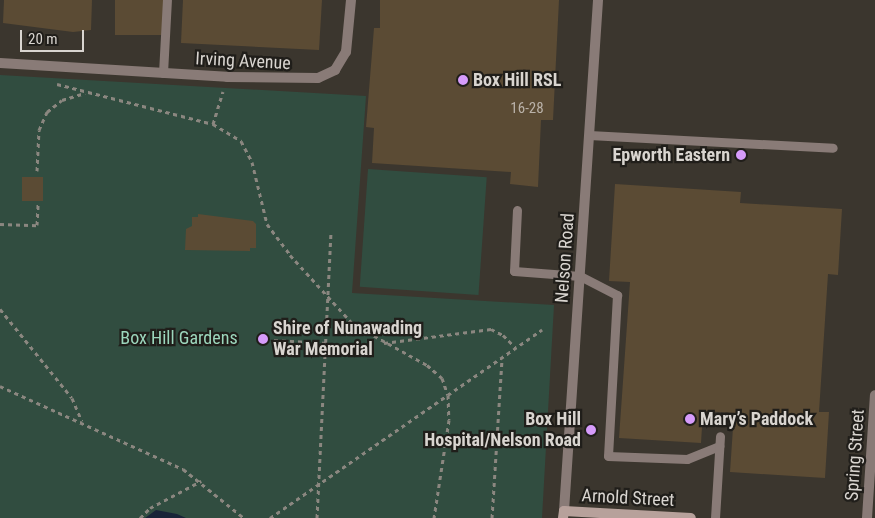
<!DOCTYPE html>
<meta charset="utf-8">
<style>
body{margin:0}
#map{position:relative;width:875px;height:518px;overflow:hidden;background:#3b362e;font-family:"Roboto Condensed",sans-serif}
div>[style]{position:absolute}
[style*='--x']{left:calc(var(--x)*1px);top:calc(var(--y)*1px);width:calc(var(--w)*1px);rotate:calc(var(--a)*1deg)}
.green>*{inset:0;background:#314d40;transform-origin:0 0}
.water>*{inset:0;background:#192438}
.building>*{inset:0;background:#5b4b34;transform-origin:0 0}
.path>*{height:3px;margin-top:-1.5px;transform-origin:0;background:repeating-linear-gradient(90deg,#8b8780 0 4px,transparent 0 8px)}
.service>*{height:9px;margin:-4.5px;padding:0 4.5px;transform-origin:4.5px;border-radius:4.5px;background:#897b77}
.minor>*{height:10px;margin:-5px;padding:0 5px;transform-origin:5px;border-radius:5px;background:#897b77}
.tertiary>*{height:10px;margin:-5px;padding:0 5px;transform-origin:5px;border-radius:5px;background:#897b77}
.secondary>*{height:10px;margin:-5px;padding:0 5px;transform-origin:5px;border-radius:5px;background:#b7a19b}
.dots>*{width:14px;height:14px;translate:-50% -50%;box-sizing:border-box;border:2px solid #201e1a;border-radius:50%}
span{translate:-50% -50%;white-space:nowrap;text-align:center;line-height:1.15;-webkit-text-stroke:4.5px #201e1a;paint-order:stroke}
.number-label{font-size:15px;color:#bab2a9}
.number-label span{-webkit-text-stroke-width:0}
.street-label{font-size:18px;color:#d9d5d0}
.poi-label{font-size:18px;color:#d9d5d0;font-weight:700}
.left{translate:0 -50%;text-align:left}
.right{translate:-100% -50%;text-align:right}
.park-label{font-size:18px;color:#9cd6bc}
.scale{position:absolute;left:20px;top:30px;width:64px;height:22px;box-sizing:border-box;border:2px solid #d9d5d0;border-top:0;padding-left:6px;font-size:15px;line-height:18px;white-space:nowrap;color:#d9d5d0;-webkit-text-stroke:4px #201e1a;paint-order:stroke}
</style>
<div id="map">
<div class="green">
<div style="clip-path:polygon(0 75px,366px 96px,352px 293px,554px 305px,542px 518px,0 518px)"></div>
<div style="left:368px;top:169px;width:119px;height:118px;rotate:4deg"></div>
</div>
<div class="water">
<div style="clip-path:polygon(156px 510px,177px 514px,186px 518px,145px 518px)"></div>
</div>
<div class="building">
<div style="clip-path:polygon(4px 0,92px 0,91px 30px,73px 32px,3px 23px)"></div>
<div style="left:115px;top:0;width:48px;height:35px"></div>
<div style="clip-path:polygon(183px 0,322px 0,319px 50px,181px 43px)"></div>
<div style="clip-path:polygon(380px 0,559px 0,553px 120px,541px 120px,538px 187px,510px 184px,511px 172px,372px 163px,374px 128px,366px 127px,374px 28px,380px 28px)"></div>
<div style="left:22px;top:177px;width:21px;height:24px"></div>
<div style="clip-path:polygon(615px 184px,741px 192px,740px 203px,842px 209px,838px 275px,828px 274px,819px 412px,829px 412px,825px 478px,730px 472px,734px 413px,703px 411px,701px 443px,619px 438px,630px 282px,609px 281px)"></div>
<div style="clip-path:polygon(198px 214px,253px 221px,256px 224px,256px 248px,250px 248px,250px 251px,185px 250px,186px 229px,192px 226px,192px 217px,198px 217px)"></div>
</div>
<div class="path">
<div style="--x:57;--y:84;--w:161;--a:14.4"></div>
<div style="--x:213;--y:124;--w:33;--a:31"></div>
<div style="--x:241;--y:141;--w:24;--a:62"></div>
<div style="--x:252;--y:162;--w:64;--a:76.4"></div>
<div style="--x:267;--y:224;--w:39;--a:53"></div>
<div style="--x:290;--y:255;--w:93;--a:47.6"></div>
<div style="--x:353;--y:324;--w:85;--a:29"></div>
<div style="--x:427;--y:365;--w:20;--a:41"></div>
<div style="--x:442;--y:378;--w:18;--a:71"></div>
<div style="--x:448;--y:395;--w:25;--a:88"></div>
<div style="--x:449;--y:420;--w:99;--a:98.7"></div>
<div style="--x:213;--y:124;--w:34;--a:-73"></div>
<div style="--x:37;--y:171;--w:41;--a:-87.2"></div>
<div style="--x:39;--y:130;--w:20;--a:-66"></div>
<div style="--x:47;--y:112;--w:19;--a:-39"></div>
<div style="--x:62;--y:100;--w:24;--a:-17"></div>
<div style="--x:0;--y:224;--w:37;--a:2"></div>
<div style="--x:37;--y:225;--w:22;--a:-87"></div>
<div style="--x:0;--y:309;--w:114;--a:51"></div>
<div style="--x:72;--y:398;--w:25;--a:67"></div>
<div style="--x:274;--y:340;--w:53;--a:3.2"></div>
<div style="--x:384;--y:343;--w:108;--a:-7.5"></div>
<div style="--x:491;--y:329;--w:13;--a:27"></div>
<div style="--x:503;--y:335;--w:18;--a:45"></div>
<div style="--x:0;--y:386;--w:201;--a:24.4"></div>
<div style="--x:183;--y:469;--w:78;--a:38.8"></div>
<div style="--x:140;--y:518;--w:14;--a:-45"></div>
<div style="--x:150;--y:508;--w:58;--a:-27.9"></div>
<div style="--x:270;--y:518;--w:331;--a:-34.7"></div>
<div style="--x:317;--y:518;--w:286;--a:-87.2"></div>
<div style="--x:492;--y:518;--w:160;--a:-86.4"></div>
</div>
<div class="service">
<div style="--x:163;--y:73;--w:73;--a:-86.9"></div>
<div style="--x:589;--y:135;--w:244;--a:3"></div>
<div style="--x:517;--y:210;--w:61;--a:92.8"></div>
<div style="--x:514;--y:271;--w:66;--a:4.3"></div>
<div style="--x:580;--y:276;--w:42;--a:27.2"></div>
<div style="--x:617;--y:295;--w:161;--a:93.2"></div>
<div style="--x:608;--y:456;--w:79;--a:2.2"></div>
<div style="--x:687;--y:459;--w:35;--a:-22"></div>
<div style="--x:715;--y:518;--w:82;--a:-86.5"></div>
</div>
<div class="minor">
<div style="--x:0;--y:63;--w:227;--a:3.5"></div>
<div style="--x:227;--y:77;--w:91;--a:0.6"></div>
<div style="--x:318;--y:78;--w:19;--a:-25"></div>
<div style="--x:335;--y:70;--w:21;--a:-59"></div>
<div style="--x:346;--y:52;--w:52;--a:-84.5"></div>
<div style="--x:867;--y:518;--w:123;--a:-86.3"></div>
</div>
<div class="tertiary">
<div style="--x:564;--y:511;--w:512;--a:-86.19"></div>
</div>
<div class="secondary">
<div style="--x:563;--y:518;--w:7;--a:-82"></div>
<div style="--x:564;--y:511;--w:127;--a:3.2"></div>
</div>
<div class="dots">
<div style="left:463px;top:80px;background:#d69bfa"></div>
<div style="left:741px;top:155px;background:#d69bfa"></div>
<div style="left:263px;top:339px;background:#d69bfa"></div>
<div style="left:690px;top:419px;background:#d69bfa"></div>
<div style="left:591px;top:430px;background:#d69bfa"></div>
</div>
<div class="number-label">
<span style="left:527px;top:109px">16-28</span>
</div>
<div class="street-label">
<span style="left:243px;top:61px;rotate:3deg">Irving Avenue</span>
<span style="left:565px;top:258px;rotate:-86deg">Nelson Road</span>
<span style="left:855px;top:455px;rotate:-86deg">Spring Street</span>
<span style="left:628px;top:498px;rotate:3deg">Arnold Street</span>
</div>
<div class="poi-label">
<span class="left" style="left:473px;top:80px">Box Hill RSL</span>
<span class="right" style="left:730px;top:155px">Epworth Eastern</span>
<span class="left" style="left:273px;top:339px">Shire of Nunawading<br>War Memorial</span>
<span class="left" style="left:700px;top:419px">Mary’s Paddock</span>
<span class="right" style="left:581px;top:430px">Box Hill<br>Hospital/Nelson Road</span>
</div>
<div class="park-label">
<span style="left:179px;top:338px">Box Hill Gardens</span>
</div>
<div class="scale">20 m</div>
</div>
